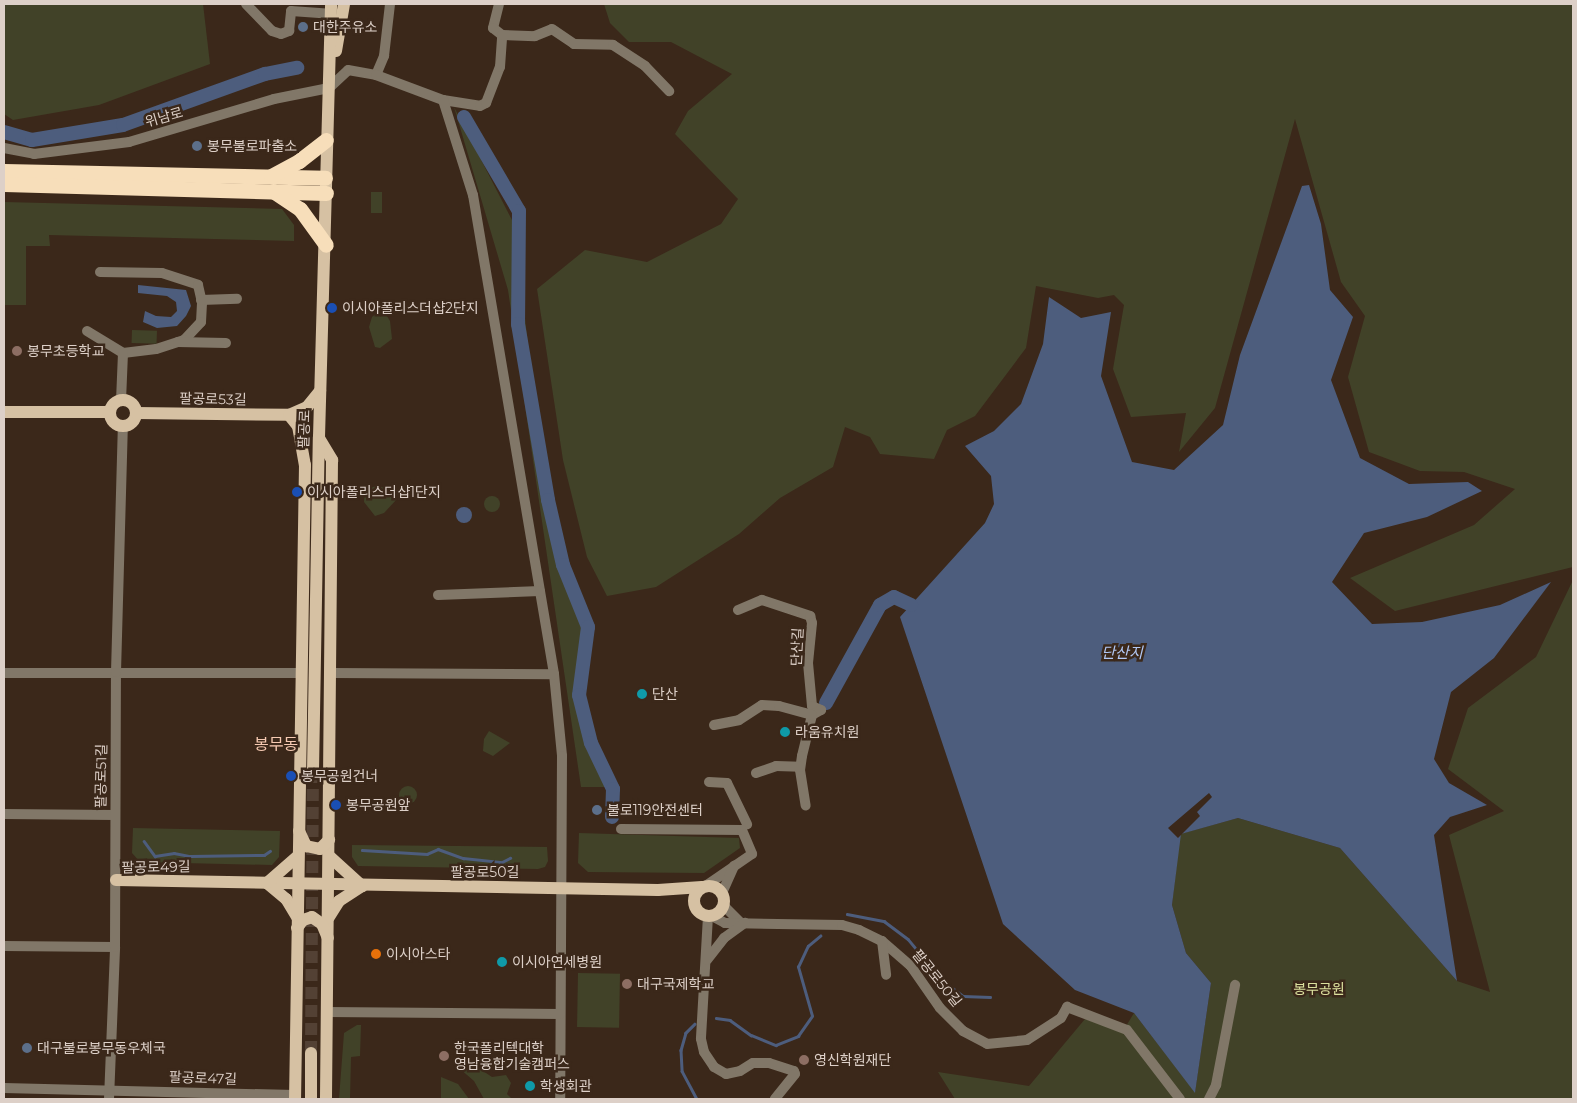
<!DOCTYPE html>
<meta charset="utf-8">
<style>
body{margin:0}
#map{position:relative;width:1577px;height:1103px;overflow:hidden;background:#3b281a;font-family:Montserrat,"Noto Sans KR",sans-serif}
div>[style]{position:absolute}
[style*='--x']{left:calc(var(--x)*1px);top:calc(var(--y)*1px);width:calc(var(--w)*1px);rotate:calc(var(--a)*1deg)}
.green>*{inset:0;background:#414228;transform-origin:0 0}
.round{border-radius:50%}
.water>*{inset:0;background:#4d5d7d}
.pier>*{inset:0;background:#3b281a}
.stream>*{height:2.5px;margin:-1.25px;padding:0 1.25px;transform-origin:1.25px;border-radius:1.25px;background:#4d5d7d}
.river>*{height:14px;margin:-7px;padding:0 7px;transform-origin:7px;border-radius:7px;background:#4d5d7d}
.major-tunnel>*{height:12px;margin-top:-6px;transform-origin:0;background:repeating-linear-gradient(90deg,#534134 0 12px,transparent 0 18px)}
.minor>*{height:10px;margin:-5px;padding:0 5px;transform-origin:5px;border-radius:5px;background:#817768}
.major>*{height:12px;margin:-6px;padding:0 6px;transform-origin:6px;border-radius:6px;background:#d6c1a3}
.major>.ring{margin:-6px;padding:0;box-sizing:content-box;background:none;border:12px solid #d6c1a3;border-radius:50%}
.highway>*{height:15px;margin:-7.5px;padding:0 7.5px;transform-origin:7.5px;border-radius:7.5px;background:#f7deba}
.dots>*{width:14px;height:14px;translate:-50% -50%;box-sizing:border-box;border:2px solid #3b281a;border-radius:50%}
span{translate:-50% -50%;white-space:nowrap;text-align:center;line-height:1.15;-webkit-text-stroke:5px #3b281a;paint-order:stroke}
.poi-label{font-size:14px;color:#ddd0c8}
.left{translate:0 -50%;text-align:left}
.street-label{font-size:14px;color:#ddd0c8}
.park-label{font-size:14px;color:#dce09e}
.water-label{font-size:15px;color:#b2c9f6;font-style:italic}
.quarter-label{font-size:16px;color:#f6cab2}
.frame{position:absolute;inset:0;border:5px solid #ddd0c8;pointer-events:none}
</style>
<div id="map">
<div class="green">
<div style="clip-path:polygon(4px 4px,203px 4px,210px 64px,99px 105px,13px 120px,4px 114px)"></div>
<div style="clip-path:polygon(604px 4px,1573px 4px,1573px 567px,1395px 611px,1350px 578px,1474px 525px,1515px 489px,1464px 472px,1420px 471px,1369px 452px,1348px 377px,1365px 316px,1341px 282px,1295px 119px,1215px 408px,1179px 452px,1186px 413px,1131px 417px,1113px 369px,1124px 305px,1114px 295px,1098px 298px,1036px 286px,1026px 348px,975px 416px,947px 430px,934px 459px,880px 454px,870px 437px,845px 427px,833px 467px,780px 498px,739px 534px,656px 587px,607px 596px,587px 557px,563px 460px,537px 289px,585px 250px,647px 262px,721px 224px,738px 199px,675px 134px,688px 111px,732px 74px,671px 42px,629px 42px,610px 23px)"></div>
<div style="clip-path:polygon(454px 107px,514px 224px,541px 455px,584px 624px,574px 697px,586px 741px,609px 787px,581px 787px,508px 290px)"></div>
<div style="left:371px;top:192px;width:11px;height:21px"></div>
<div style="clip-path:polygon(4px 202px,282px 209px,294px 225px,294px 241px,49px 235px,50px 246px,26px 246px,26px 305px,4px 305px)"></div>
<div style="clip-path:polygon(378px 312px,385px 313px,390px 321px,392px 339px,380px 348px,375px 347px,369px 327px,372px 317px)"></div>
<div style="left:132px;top:330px;width:25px;height:13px;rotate:2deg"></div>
<div style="clip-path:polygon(376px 486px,391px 489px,397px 499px,384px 513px,375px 516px,364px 502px,365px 490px)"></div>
<div class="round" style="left:484px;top:496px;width:16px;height:16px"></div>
<div style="clip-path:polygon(1573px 580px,1573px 1099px,955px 1099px,938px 1072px,1029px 1086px,1085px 1019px,1123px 1031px,1134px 1013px,1195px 1092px,1211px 983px,1186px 953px,1172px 905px,1180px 834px,1238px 818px,1340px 848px,1457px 981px,1490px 992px,1449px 835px,1504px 811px,1448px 769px,1468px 708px,1536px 657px)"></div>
<div style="clip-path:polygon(489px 731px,510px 743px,493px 756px,483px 751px,484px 739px)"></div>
<div class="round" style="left:399px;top:786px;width:18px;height:18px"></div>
<div style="clip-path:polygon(133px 828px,280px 831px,279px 857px,272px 865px,140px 862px,132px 853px)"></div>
<div style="clip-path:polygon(579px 833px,739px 838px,740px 848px,704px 873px,588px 872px,578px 863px)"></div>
<div style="clip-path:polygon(352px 845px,547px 847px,548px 861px,545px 867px,538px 869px,358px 866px,352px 857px)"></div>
<div style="left:578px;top:973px;width:42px;height:54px;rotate:1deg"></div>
<div style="clip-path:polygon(357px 1025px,361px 1025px,360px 1056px,351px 1057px,350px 1099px,339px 1099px,344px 1033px)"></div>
<div style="clip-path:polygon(466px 1065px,474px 1065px,492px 1077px,506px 1075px,511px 1083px,507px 1094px,512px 1099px,484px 1099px,474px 1081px,459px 1068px,466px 1068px)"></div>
<div style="clip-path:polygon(441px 1077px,458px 1084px,469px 1099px,441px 1099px)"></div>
</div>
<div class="water">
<div style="clip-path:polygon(1309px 185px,1321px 224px,1330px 290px,1353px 317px,1331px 380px,1360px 458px,1409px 484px,1468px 482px,1482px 491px,1427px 517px,1364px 533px,1332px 582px,1372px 624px,1422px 622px,1500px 605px,1551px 582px,1494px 658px,1451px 692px,1434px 759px,1449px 783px,1487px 805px,1450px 817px,1434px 835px,1457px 981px,1340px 848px,1238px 818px,1181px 834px,1172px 905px,1186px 953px,1211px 983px,1195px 1093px,1134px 1013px,1075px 990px,1003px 924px,900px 617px,985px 523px,994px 504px,991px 476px,965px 446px,994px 431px,1021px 404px,1043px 344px,1049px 297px,1081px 318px,1111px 312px,1101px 376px,1132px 462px,1174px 470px,1223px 425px,1240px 355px,1302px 186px)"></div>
<div style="clip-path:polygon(138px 285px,186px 290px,191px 306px,186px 316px,177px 326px,157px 328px,143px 322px,145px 311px,156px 316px,171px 317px,177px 311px,176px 302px,167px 296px,138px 293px)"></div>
<div class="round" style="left:456px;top:507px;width:16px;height:16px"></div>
</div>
<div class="pier">
<div style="clip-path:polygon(1209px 793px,1212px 797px,1197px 812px,1200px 816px,1178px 838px,1168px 828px)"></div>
</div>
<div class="stream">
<div style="--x:144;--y:841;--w:19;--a:54"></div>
<div style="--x:155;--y:856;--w:19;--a:-9"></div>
<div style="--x:174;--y:853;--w:16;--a:11"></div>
<div style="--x:190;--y:856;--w:74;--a:-0.8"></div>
<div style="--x:264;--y:855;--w:7;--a:-34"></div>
<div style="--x:362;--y:850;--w:65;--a:3.5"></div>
<div style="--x:427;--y:854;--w:12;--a:-24"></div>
<div style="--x:438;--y:849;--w:27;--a:20"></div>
<div style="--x:463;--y:858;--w:39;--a:6"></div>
<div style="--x:502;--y:862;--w:9;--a:-27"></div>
<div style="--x:847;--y:914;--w:38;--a:11"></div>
<div style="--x:884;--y:921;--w:30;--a:37"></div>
<div style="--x:908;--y:939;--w:53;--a:50.3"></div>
<div style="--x:942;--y:980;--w:26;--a:37"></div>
<div style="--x:963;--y:996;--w:27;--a:2"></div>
<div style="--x:716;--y:1018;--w:14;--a:8"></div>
<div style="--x:730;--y:1020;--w:26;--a:36"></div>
<div style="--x:751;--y:1035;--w:27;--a:22"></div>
<div style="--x:776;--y:1045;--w:24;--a:-22"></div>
<div style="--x:798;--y:1036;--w:24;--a:-55"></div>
<div style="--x:812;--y:1016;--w:51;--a:-105.9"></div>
<div style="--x:798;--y:967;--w:23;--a:-65"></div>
<div style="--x:808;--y:946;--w:16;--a:-40"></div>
<div style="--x:695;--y:1024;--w:13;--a:135"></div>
<div style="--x:686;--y:1033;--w:18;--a:106"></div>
<div style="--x:681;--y:1050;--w:21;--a:87"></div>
<div style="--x:682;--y:1071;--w:32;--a:62"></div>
</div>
<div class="river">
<div style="--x:464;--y:117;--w:109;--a:59.7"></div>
<div style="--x:519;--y:211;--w:113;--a:90.5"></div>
<div style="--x:518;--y:324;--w:179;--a:80.3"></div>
<div style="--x:548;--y:500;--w:67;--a:77"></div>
<div style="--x:563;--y:565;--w:67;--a:68"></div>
<div style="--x:588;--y:627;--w:69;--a:97.5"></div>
<div style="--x:579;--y:695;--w:49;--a:76"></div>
<div style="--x:591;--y:743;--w:51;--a:64.4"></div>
<div style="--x:613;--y:789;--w:28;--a:92"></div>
<div style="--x:4;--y:132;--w:29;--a:16"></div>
<div style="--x:32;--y:140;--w:92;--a:-9.4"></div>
<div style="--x:123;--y:125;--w:151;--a:-19.8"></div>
<div style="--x:265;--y:74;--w:33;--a:-11"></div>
<div style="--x:826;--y:703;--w:112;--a:-61.1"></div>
<div style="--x:880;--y:605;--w:16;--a:-30"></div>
<div style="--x:894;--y:597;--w:19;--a:25"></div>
</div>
<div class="major-tunnel">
<div style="--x:311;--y:1053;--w:282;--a:-89.6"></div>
</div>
<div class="minor">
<div style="--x:246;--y:4;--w:37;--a:46"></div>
<div style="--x:272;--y:31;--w:9;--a:18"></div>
<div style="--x:281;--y:34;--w:9;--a:-21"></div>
<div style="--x:289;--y:31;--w:20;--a:-84"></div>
<div style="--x:291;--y:11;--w:39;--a:4"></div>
<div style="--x:499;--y:4;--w:25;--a:104"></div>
<div style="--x:493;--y:28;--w:11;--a:38"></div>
<div style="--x:376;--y:75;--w:21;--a:-67"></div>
<div style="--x:384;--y:56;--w:52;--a:-83.4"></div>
<div style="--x:443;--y:100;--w:37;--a:9"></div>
<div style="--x:480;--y:106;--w:7;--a:-27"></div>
<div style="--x:486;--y:103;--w:39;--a:-69"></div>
<div style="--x:500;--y:67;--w:32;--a:-86"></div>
<div style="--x:502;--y:35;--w:33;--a:2"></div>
<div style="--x:535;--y:36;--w:18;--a:-22"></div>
<div style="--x:552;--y:29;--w:27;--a:34"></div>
<div style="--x:574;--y:44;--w:39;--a:1"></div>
<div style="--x:613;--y:45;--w:38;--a:33"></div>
<div style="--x:645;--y:66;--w:35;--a:46"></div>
<div style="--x:4;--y:148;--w:31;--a:11"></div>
<div style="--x:34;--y:154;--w:96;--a:-7.2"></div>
<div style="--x:129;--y:142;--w:151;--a:-16.5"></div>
<div style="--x:274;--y:99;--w:56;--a:-11.3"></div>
<div style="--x:329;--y:88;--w:26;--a:-43"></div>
<div style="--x:348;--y:70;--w:28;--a:10"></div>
<div style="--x:376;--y:75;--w:72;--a:20.5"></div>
<div style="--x:443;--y:100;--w:100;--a:72.5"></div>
<div style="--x:473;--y:195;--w:486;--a:80.4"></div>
<div style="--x:554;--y:674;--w:82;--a:84.4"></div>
<div style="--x:562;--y:756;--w:343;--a:90.3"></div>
<div style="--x:100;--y:272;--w:62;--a:0.9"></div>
<div style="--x:162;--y:273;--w:38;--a:18"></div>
<div style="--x:198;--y:285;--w:18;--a:77"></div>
<div style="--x:202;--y:303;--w:19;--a:93"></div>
<div style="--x:201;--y:322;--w:25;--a:133"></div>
<div style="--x:184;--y:340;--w:29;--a:162"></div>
<div style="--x:156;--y:349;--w:33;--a:173"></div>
<div style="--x:201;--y:300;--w:36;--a:-2"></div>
<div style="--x:87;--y:331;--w:42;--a:31.4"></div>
<div style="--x:123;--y:353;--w:47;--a:92.4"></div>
<div style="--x:178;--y:342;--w:48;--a:1.2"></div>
<div style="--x:438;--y:595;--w:102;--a:-2.2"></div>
<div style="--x:738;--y:610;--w:26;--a:-23"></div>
<div style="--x:762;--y:600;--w:51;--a:18.4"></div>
<div style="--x:810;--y:616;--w:7;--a:74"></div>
<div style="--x:812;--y:623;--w:40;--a:95.7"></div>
<div style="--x:808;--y:663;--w:43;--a:84.7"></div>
<div style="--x:812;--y:706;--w:10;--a:24"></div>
<div style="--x:821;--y:710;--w:10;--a:151"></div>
<div style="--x:812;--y:715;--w:42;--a:103.7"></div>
<div style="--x:802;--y:756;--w:14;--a:98"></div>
<div style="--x:800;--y:770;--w:36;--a:81"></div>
<div style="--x:4;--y:673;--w:297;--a:0"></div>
<div style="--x:332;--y:673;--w:222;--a:0.3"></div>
<div style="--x:714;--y:725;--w:25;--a:-11"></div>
<div style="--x:739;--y:720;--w:27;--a:-33"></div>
<div style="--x:762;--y:705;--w:17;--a:3"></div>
<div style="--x:779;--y:706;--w:34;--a:15"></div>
<div style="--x:756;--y:773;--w:21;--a:-19"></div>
<div style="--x:776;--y:766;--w:24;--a:2"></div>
<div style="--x:709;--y:782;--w:18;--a:3"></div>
<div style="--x:727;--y:783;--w:46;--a:64"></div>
<div style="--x:4;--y:814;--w:111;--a:0.5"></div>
<div style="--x:621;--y:829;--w:121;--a:0.5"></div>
<div style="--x:742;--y:830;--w:26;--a:67"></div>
<div style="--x:752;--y:854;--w:55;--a:145.4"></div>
<div style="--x:722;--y:893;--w:30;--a:-66"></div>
<div style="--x:724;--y:906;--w:24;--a:45"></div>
<div style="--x:708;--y:916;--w:123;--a:93.3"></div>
<div style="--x:701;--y:1039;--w:13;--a:77"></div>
<div style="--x:704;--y:1052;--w:18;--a:56"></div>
<div style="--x:714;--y:1067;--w:14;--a:30"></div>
<div style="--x:726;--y:1074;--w:14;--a:-12"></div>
<div style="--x:740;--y:1071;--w:15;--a:-32"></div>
<div style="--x:753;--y:1063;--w:16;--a:0"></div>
<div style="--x:769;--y:1063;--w:26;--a:18"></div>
<div style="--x:794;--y:1071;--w:3;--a:72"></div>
<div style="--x:795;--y:1074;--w:32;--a:129"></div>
<div style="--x:712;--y:916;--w:15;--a:28"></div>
<div style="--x:725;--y:923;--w:117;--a:1"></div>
<div style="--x:842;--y:925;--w:18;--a:16"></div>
<div style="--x:859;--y:930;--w:25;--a:26"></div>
<div style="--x:882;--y:941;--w:37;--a:41"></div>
<div style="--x:910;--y:965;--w:52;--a:55.1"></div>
<div style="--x:940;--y:1008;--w:33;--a:45"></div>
<div style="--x:963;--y:1031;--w:27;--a:28"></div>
<div style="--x:987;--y:1044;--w:40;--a:-5.7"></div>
<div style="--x:1027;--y:1040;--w:40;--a:-32.9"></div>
<div style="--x:1061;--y:1018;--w:13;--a:-61"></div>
<div style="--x:1067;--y:1007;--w:64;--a:21"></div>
<div style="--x:1127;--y:1030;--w:87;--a:52.5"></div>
<div style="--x:882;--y:941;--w:34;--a:83"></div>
<div style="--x:4;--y:946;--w:111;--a:0.5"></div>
<div style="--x:707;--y:960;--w:28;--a:-52"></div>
<div style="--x:724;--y:938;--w:26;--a:-36"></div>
<div style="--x:327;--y:1012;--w:233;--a:0.5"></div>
<div style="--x:4;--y:1088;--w:291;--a:1.4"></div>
<div style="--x:109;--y:1099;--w:152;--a:-87.7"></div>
<div style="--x:115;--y:947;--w:275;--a:-89.8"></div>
<div style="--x:116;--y:672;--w:246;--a:-88.4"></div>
<div style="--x:1209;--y:1099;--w:16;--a:-63"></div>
<div style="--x:1216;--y:1085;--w:102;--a:-79.2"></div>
</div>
<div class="major">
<div style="--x:336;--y:51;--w:48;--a:-80.3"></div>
<div class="ring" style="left:110px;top:400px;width:14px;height:14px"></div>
<div style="--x:4;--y:412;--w:105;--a:0"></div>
<div style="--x:136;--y:413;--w:153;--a:0.7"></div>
<div style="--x:289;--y:415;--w:20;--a:-24"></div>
<div style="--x:307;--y:407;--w:21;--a:-51"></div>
<div style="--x:289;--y:415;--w:14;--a:51"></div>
<div style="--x:298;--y:426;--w:40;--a:80"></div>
<div style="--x:305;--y:465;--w:634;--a:90.9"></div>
<div style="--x:319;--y:438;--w:26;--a:59"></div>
<div style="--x:332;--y:460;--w:639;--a:90.54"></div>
<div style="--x:313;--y:771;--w:334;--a:-89"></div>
<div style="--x:319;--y:437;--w:433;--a:-88.4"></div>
<div style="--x:299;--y:831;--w:17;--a:65"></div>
<div style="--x:306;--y:846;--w:14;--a:12"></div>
<div style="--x:320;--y:849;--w:13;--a:-45"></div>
<div style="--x:329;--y:856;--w:45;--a:42.3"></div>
<div style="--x:362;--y:886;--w:27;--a:147"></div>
<div style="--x:339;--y:901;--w:19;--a:122"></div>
<div style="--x:116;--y:880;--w:542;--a:1.06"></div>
<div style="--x:658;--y:890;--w:44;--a:-3.9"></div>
<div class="ring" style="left:694px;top:886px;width:18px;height:18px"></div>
<div style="--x:297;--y:917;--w:21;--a:-121"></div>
<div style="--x:286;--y:899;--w:25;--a:-140"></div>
<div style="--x:267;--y:883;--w:41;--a:-41.1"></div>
<div style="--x:297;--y:928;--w:10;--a:-53"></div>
<div style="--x:303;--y:920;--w:9;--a:-18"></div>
<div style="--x:312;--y:917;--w:12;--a:35"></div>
<div style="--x:322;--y:924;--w:15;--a:67"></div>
<div style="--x:311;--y:1099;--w:46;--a:-90"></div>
</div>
<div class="highway">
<div style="--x:4;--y:171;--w:321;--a:1.2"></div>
<div style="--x:271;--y:176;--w:32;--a:-28"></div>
<div style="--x:299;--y:161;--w:34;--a:-38"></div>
<div style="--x:4;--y:184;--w:322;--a:1.6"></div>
<div style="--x:273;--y:191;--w:32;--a:34"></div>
<div style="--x:300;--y:209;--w:44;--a:54.2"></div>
</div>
<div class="dots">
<div style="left:303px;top:27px;background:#5c6f8a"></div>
<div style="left:197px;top:146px;background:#5c6f8a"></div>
<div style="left:332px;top:308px;background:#1a4fb4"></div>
<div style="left:17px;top:351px;background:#8d6e63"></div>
<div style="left:297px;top:492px;background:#1a4fb4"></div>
<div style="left:642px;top:694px;background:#0f9aa8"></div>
<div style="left:785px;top:732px;background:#0f9aa8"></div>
<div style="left:291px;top:776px;background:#1a4fb4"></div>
<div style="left:336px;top:805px;background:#1a4fb4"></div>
<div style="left:597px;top:810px;background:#5c6f8a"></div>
<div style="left:376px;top:954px;background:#e8710a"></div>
<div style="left:502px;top:962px;background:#0f9aa8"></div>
<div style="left:627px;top:984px;background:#8d6e63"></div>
<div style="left:27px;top:1048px;background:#5c6f8a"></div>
<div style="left:444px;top:1056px;background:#8d6e63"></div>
<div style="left:804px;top:1060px;background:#8d6e63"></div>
<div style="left:530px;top:1086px;background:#0f9aa8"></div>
</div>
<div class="poi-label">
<span class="left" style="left:313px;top:27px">대한주유소</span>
<span class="left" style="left:207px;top:146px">봉무불로파출소</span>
<span class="left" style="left:342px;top:308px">이시아폴리스더샵2단지</span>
<span class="left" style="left:27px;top:351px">봉무초등학교</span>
<span class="left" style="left:307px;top:492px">이시아폴리스더샵1단지</span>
<span class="left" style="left:652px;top:694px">단산</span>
<span class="left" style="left:795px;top:732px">라움유치원</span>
<span class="left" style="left:301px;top:776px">봉무공원건너</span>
<span class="left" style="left:346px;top:805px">봉무공원앞</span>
<span class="left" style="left:607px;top:810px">불로119안전센터</span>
<span class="left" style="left:386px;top:954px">이시아스타</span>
<span class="left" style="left:512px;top:962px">이시아연세병원</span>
<span class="left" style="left:637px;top:984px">대구국제학교</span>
<span class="left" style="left:37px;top:1048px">대구불로봉무동우체국</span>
<span class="left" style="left:454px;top:1056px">한국폴리텍대학<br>영남융합기술캠퍼스</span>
<span class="left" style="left:814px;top:1060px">영신학원재단</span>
<span class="left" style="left:540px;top:1086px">학생회관</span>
</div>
<div class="street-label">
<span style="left:164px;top:117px;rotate:-16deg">위남로</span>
<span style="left:213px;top:399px;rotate:1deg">팔공로53길</span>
<span style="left:304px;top:429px;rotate:-88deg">팔공로</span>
<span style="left:797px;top:647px;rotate:-87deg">단산길</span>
<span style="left:101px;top:776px;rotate:-89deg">팔공로51길</span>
<span style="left:156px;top:867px;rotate:-1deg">팔공로49길</span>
<span style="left:485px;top:872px">팔공로50길</span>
<span style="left:937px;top:978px;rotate:51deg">팔공로50길</span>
<span style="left:203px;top:1078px;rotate:2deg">팔공로47길</span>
</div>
<div class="park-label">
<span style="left:1319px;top:989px">봉무공원</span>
</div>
<div class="water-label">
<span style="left:1122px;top:653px">단산지</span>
</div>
<div class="quarter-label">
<span style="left:276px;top:745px">봉무동</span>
</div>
<div class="frame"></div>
</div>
